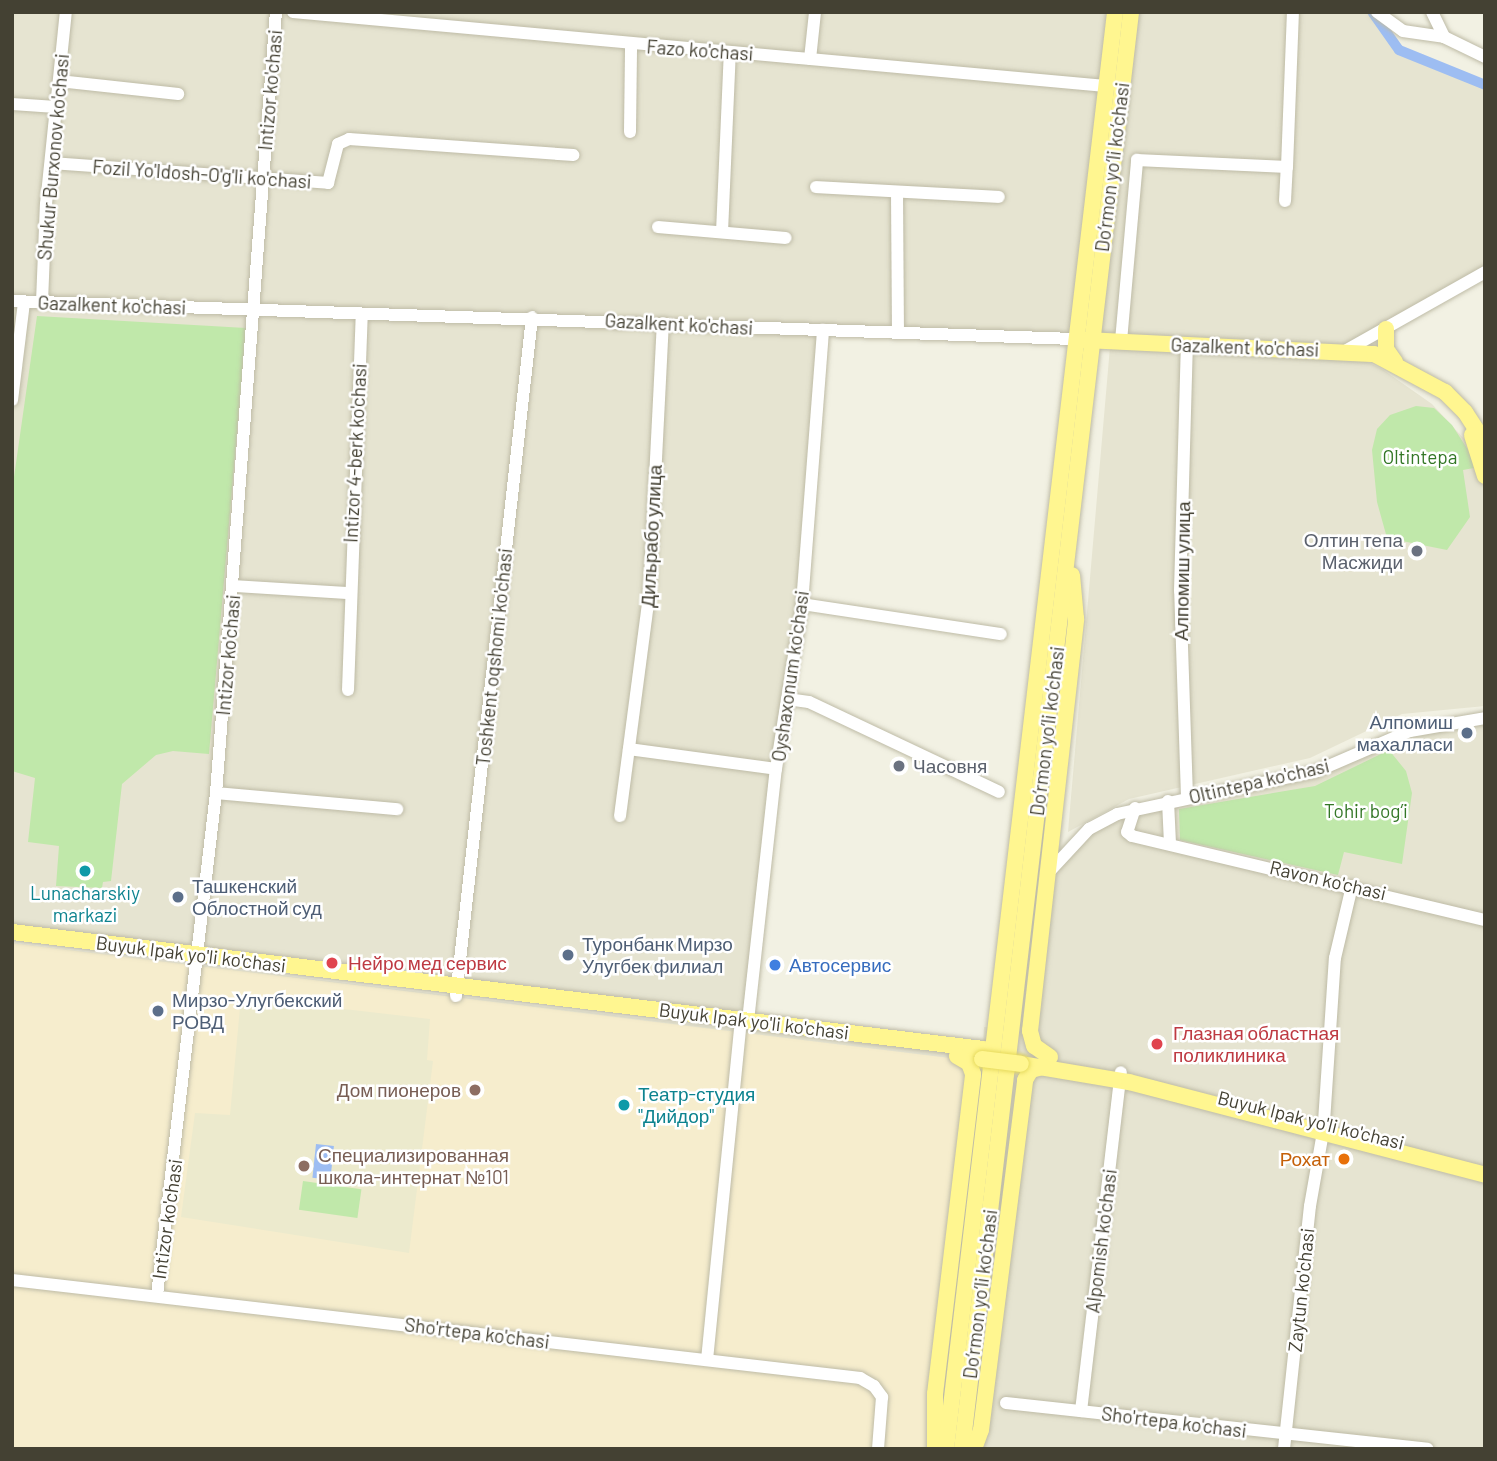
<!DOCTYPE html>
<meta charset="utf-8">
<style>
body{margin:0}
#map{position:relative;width:1497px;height:1461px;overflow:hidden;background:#f2f1e3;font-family:Barlow,sans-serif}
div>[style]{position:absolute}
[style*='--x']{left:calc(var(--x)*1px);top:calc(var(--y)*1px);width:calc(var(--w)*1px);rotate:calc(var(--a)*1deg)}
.residential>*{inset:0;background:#e6e4d1}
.commercial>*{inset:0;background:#f6edcd}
.education>*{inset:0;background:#eceacd}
.green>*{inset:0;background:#c0e8aa;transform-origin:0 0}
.water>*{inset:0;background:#9dbdf2;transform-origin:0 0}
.canal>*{height:10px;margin:-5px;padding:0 5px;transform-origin:5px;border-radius:5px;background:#9dbdf2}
.roads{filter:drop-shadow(0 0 2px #bebba6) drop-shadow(0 0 2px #bebba6)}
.minor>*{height:12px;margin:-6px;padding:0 6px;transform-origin:6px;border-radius:6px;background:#fff}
.major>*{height:16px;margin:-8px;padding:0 8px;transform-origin:8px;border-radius:8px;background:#fff690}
.bridges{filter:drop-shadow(0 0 2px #e7da5d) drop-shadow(0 0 2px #e7da5d)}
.major-bridge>*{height:16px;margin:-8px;padding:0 8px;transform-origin:8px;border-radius:8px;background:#fff690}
.dots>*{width:19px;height:19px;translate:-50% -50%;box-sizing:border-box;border:4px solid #fff;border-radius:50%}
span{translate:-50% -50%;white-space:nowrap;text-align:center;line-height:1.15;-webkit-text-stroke:5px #fff;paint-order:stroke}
.street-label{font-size:19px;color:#444133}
.park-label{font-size:19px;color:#337726}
.worship-label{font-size:19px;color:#5b616d}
.right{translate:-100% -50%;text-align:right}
.left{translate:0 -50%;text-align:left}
.service-label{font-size:19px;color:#4e5e75}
.culture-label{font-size:19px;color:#0d838f}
.health-label{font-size:19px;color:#be3a42}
.shop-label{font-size:19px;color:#366cbe}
.education-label{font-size:19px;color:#785e54}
.food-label{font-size:19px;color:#c56008}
.frame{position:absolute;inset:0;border:14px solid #444133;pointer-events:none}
</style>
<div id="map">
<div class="residential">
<div style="clip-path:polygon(12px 12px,65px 12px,46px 295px,50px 295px,47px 294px,66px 12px,1372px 12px,1399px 50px,1485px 85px,1485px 272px,1345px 351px,823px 331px,802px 604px,748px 1020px,983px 1049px,984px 1027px,1025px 1031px,1049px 872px,1095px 825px,1317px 771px,1387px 738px,1485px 718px,1485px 1449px,971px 1449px,978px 1391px,912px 1384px,946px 1389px,938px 1449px,12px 1449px,12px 943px,739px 1030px,748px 1021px,12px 932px)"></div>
<div style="clip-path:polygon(1110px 347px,1357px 357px,1382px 369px,1432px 404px,1478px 454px,1485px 487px,1485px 706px,1402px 714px,1310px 758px,1129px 799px,1068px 832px)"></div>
</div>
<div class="commercial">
<div style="clip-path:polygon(12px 943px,966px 1060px,935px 1449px,12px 1449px)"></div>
</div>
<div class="education">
<div style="clip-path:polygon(241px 997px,430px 1019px,427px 1060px,433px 1061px,409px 1253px,181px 1217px,195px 1113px,230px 1115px)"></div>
</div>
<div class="green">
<div style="clip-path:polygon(37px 316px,246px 328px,209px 754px,173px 751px,156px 755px,122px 784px,111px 881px,103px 882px,102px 888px,56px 886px,59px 846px,28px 842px,35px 778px,12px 771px,12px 491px)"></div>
<div style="clip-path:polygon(1416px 406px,1434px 408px,1452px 425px,1479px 467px,1463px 470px,1470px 517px,1447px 550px,1387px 538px,1377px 502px,1372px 450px,1377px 429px,1390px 415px)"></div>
<div style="clip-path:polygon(1389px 750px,1406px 771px,1412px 793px,1402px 864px,1344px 852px,1338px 875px,1180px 840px,1179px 809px,1315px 786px)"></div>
<div style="left:303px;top:1181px;width:59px;height:29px;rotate:8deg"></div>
</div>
<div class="water">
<div style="left:316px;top:1144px;width:18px;height:34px;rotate:6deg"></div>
</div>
<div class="canal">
<div style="--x:1373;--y:13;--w:45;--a:54.9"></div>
<div style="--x:1399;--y:50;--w:93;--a:22.1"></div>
</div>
<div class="roads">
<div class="minor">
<div style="--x:293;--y:12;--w:816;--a:5.2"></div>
<div style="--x:1377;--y:12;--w:32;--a:36"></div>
<div style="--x:1403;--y:31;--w:41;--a:8.3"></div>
<div style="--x:1444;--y:37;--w:46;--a:26"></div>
<div style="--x:1432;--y:12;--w:28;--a:64"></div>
<div style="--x:810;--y:59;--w:47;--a:-83.9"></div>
<div style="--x:59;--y:81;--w:120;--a:6.2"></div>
<div style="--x:12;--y:104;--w:44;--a:3.9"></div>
<div style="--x:630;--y:132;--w:86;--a:-89.3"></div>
<div style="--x:51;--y:163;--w:278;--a:4.1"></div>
<div style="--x:328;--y:183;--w:40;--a:-75.6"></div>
<div style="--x:338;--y:144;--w:12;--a:-24"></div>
<div style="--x:349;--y:139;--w:225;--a:4.1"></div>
<div style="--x:816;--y:187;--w:183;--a:3.1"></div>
<div style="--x:897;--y:192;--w:140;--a:89.6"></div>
<div style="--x:1285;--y:201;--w:34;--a:-87"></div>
<div style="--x:658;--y:227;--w:128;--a:4.9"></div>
<div style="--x:722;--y:232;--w:180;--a:-87.5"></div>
<div style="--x:12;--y:301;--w:1063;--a:2.05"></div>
<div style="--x:42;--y:302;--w:98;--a:-87.7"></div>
<div style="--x:46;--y:204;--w:193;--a:-84.1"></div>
<div style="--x:1121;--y:341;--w:182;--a:-84.9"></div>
<div style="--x:1137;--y:160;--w:150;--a:2.7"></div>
<div style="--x:1287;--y:167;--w:155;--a:-87.8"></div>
<div style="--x:1345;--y:351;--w:161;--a:-29.4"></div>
<div style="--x:12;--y:400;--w:99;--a:-83"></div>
<div style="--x:234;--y:586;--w:115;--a:3.5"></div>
<div style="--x:802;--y:604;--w:201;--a:8.6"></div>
<div style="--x:348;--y:690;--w:376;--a:-87.9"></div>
<div style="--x:787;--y:699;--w:22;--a:8"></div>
<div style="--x:809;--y:702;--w:210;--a:25.3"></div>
<div style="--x:629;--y:749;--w:148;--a:7.7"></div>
<div style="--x:216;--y:793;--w:182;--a:5.1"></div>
<div style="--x:1187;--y:797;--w:206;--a:-91.9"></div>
<div style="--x:1180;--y:591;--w:247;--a:-88.4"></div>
<div style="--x:1168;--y:801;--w:43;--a:87.3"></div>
<div style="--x:1135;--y:808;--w:25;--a:108"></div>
<div style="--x:1127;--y:832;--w:6;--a:39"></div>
<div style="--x:1132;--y:836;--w:363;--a:13.4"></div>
<div style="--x:620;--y:816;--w:221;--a:-82.5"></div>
<div style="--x:649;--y:597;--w:274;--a:-87.1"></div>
<div style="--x:1049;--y:872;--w:59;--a:-47.1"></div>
<div style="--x:1089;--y:829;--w:32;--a:-28"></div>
<div style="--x:1117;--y:814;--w:205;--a:-12.1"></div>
<div style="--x:1317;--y:771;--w:101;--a:-23.3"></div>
<div style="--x:1410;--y:731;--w:76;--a:-9.8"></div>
<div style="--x:456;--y:996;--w:683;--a:-83.61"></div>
<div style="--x:748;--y:1021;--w:254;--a:-83.7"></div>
<div style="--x:776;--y:769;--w:167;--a:-81"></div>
<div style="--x:802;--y:604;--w:275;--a:-85.6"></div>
<div style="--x:1324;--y:1122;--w:164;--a:-86.2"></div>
<div style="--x:1335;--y:958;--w:74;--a:-76.7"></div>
<div style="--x:12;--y:1280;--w:854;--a:6.59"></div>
<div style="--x:860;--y:1378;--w:16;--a:30"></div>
<div style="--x:874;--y:1386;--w:14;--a:54"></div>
<div style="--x:882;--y:1397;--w:52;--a:94.4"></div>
<div style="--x:157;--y:1295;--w:505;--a:-83.3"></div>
<div style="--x:216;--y:793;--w:783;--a:-85.61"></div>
<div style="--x:707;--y:1360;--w:332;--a:-84.3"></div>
<div style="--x:1006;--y:1403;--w:424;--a:6.2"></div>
<div style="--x:1081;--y:1411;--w:341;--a:-83.3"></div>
<div style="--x:1284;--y:1449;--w:244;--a:-83.9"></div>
<div style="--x:1310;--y:1206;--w:75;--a:-80"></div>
</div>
<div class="major">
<div style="--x:1386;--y:329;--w:20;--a:90"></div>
<div style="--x:1386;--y:349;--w:16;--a:55"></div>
<div style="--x:1083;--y:340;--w:291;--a:2.8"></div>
<div style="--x:1374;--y:354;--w:81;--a:28.2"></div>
<div style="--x:1445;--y:392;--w:28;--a:45"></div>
<div style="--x:1465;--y:412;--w:37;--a:57"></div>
<div style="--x:1472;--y:435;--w:43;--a:72.4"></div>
<div style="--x:12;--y:932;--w:978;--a:6.87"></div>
<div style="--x:1050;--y:1057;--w:19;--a:-145"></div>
<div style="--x:1034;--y:1046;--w:16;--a:-105"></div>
<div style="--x:1030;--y:1031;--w:415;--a:-83.6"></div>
<div style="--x:1076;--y:619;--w:44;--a:-95.2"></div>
<div style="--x:1021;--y:1064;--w:109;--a:9.5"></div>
<div style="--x:1129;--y:1082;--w:368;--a:14.6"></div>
<div style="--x:935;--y:1449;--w:55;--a:-90"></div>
<div style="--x:935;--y:1394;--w:322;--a:-83.2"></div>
<div style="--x:973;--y:1074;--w:12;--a:-110"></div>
<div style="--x:969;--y:1063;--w:14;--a:-150"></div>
<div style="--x:946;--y:1449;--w:1447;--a:-83.29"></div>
<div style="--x:962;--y:1449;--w:1447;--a:-83.29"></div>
<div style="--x:974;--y:1449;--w:20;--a:-70"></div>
<div style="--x:981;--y:1430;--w:353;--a:-82.8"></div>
<div style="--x:1025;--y:1080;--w:12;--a:-59"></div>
<div style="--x:1031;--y:1070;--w:12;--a:-14"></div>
</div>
</div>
<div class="bridges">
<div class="major-bridge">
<div style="--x:982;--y:1059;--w:39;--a:7"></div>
</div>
</div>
<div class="dots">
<div style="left:1417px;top:551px;background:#6b7280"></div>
<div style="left:1467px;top:733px;background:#5c6f8a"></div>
<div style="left:899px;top:766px;background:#6b7280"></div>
<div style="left:85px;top:871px;background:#0f9aa8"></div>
<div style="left:178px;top:897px;background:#5c6f8a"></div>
<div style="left:568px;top:955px;background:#5c6f8a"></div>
<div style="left:332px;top:963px;background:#e0444e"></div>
<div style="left:775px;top:965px;background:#3f7fe0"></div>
<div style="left:158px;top:1011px;background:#5c6f8a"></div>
<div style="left:1157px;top:1044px;background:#e0444e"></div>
<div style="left:475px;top:1090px;background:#8d6e63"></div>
<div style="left:624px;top:1105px;background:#0f9aa8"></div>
<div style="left:1344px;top:1159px;background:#e8710a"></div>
<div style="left:304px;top:1166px;background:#8d6e63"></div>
</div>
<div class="street-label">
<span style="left:700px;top:50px;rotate:4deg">Fazo ko'chasi</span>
<span style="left:270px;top:90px;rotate:-85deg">Intizor ko'chasi</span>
<span style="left:53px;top:157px;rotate:-85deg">Shukur Burxonov ko'chasi</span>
<span style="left:1112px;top:167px;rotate:-83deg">Do‘rmon yo‘li ko‘chasi</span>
<span style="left:202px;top:174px;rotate:4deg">Fozil Yo'ldosh-O'g'li ko'chasi</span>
<span style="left:112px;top:305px;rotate:2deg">Gazalkent ko'chasi</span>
<span style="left:679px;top:324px;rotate:3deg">Gazalkent ko'chasi</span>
<span style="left:1245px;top:347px;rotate:2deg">Gazalkent ko'chasi</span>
<span style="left:355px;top:453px;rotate:-87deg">Intizor 4-berk ko'chasi</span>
<span style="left:651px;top:536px;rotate:-87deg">Дильрабо улица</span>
<span style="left:1182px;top:571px;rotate:-89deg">Алпомиш улица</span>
<span style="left:228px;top:655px;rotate:-85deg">Intizor ko'chasi</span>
<span style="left:494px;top:657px;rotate:-84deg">Toshkent oqshomi ko'chasi</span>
<span style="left:790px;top:676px;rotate:-82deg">Oyshaxonum ko'chasi</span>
<span style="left:1047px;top:731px;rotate:-83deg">Do‘rmon yo‘li ko‘chasi</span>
<span style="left:1259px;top:781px;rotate:-13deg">Oltintepa ko'chasi</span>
<span style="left:1328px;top:880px;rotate:13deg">Ravon ko'chasi</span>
<span style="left:191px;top:954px;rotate:7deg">Buyuk Ipak yo'li ko'chasi</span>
<span style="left:754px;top:1021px;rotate:7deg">Buyuk Ipak yo'li ko'chasi</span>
<span style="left:1311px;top:1120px;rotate:14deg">Buyuk Ipak yo'li ko'chasi</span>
<span style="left:167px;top:1219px;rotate:-82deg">Intizor ko'chasi</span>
<span style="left:1101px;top:1241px;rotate:-83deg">Alpomish ko'chasi</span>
<span style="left:1301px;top:1290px;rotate:-84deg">Zaytun ko'chasi</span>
<span style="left:980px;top:1294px;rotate:-83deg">Do‘rmon yo‘li ko‘chasi</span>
<span style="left:477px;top:1333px;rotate:7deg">Sho'rtepa ko'chasi</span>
<span style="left:1174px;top:1422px;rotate:7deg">Sho'rtepa ko'chasi</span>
</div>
<div class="park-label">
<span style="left:1420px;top:457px">Oltintepa</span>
<span style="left:1366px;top:811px">Tohir bog‘i</span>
</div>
<div class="worship-label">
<span class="right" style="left:1403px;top:551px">Олтин тепа<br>Масжиди</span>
<span class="left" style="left:913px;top:766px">Часовня</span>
</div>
<div class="service-label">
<span class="right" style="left:1453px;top:733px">Алпомиш<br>махалласи</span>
<span class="left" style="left:192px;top:897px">Ташкенский<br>Облостной суд</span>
<span class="left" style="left:582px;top:955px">Туронбанк Мирзо<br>Улугбек филиал</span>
<span class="left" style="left:172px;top:1011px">Мирзо-Улугбекский<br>РОВД</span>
</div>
<div class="culture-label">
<span style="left:85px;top:904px">Lunacharskiy<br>markazi</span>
<span class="left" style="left:638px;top:1105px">Театр-студия<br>"Дийдор"</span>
</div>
<div class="health-label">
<span class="left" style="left:348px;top:963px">Нейро мед сервис</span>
<span class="left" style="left:1173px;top:1044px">Глазная областная<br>поликлиника</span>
</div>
<div class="shop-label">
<span class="left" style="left:789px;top:965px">Автосервис</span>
</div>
<div class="education-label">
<span class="right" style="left:461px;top:1090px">Дом пионеров</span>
<span class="left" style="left:318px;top:1166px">Специализированная<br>школа-интернат №101</span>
</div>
<div class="food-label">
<span class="right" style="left:1330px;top:1159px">Рохат</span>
</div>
<div class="frame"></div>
</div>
